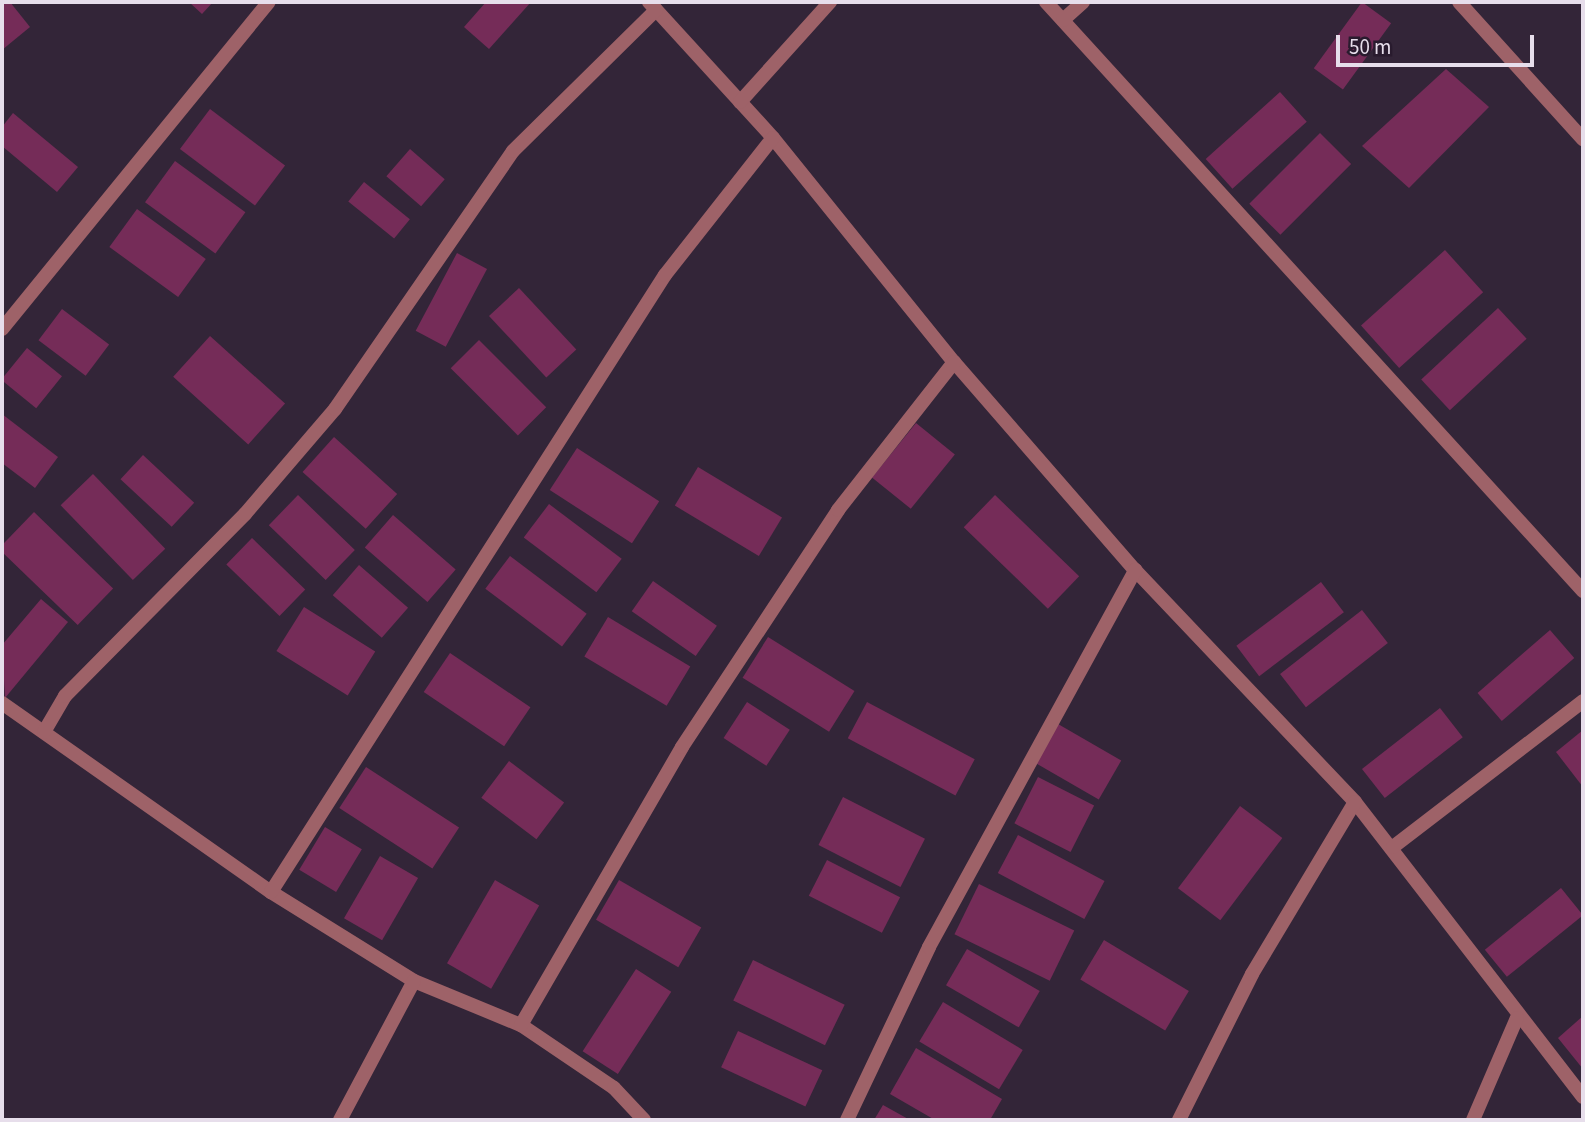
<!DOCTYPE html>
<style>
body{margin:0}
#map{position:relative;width:1585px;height:1122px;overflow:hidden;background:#332538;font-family:"Source Sans 3",sans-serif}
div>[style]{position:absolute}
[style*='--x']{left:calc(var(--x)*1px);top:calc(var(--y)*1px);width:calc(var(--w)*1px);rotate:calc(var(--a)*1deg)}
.building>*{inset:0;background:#752c58;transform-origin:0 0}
.street>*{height:14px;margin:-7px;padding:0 7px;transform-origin:7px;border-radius:7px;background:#9e6268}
span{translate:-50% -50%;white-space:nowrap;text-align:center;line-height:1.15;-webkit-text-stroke:5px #291b2e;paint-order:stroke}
.frame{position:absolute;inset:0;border:4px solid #e7deeb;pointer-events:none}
.scale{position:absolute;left:1336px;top:35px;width:198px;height:32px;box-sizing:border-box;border:4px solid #e7deeb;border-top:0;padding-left:9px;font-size:21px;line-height:24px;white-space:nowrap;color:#e7deeb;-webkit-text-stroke:5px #291b2e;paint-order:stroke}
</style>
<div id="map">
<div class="building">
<div style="clip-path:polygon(2px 2px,10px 2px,30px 27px,2px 50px)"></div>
<div style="clip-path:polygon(189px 2px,213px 2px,202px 14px)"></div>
<div style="clip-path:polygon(486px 2px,531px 2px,489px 49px,464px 27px)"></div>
<div style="left:1362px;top:2px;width:36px;height:82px;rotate:36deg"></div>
<div style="clip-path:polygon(1446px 69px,1489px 107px,1409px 188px,1362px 146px)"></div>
<div style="left:1280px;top:92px;width:40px;height:100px;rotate:48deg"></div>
<div style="left:210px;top:109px;width:94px;height:50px;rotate:37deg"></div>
<div style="clip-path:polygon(13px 113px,78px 167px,57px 192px,2px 146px,2px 127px)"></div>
<div style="left:1320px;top:133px;width:44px;height:100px;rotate:45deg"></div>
<div style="left:410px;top:149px;width:46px;height:36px;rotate:41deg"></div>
<div style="left:175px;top:161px;width:87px;height:51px;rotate:36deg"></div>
<div style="left:364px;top:182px;width:59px;height:25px;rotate:39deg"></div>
<div style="left:137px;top:209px;width:85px;height:47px;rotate:36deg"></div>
<div style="left:1445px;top:250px;width:57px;height:113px;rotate:48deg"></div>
<div style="left:457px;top:253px;width:34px;height:88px;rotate:28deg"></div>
<div style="left:519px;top:288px;width:84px;height:41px;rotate:47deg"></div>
<div style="left:1498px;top:308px;width:42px;height:105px;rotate:47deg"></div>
<div style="left:62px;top:309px;width:59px;height:39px;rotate:37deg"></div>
<div style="left:210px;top:336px;width:101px;height:55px;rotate:42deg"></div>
<div style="left:479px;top:340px;width:95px;height:40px;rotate:45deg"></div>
<div style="left:27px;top:348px;width:45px;height:41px;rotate:39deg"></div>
<div style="clip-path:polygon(2px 414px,58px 457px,35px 488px,2px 463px)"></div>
<div style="left:916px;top:423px;width:50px;height:70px;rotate:39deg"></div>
<div style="left:334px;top:437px;width:85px;height:47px;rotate:42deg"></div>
<div style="left:577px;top:448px;width:98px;height:50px;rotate:33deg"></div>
<div style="left:143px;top:455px;width:70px;height:33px;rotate:43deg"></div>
<div style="left:698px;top:467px;width:98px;height:45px;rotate:31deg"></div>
<div style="left:93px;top:474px;width:104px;height:45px;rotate:46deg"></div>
<div style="left:298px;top:495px;width:79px;height:42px;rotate:44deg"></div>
<div style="left:995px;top:495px;width:117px;height:45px;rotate:44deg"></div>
<div style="left:549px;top:504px;width:91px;height:42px;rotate:37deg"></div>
<div style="left:34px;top:512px;width:110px;height:51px;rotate:44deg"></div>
<div style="left:393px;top:515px;width:83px;height:43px;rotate:41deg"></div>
<div style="left:252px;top:538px;width:74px;height:37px;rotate:44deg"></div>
<div style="left:510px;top:556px;width:96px;height:41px;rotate:37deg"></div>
<div style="left:359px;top:565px;width:65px;height:40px;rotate:41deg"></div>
<div style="left:653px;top:581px;width:78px;height:37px;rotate:35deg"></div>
<div style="left:1321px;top:582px;width:38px;height:106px;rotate:53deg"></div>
<div style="clip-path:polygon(41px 599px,68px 622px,5px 698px,2px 645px)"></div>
<div style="left:304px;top:607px;width:84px;height:52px;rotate:32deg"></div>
<div style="left:1362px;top:610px;width:42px;height:104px;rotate:52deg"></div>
<div style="left:608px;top:617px;width:96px;height:46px;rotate:31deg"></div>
<div style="left:1550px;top:630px;width:37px;height:96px;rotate:49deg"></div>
<div style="left:768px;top:637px;width:102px;height:48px;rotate:32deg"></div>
<div style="left:450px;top:653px;width:97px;height:47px;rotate:34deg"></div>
<div style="left:747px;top:702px;width:51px;height:43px;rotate:33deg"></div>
<div style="left:867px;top:702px;width:122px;height:41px;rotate:28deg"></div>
<div style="left:1440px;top:708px;width:37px;height:99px;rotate:52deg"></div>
<div style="left:1058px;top:724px;width:73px;height:45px;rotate:30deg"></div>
<div style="clip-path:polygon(1583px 730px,1583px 787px,1556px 752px)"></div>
<div style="left:509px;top:761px;width:69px;height:46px;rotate:37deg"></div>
<div style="left:366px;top:767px;width:111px;height:49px;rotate:33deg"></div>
<div style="left:1038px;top:777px;width:63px;height:52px;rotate:27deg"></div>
<div style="left:843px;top:797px;width:92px;height:54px;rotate:27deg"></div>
<div style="left:1240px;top:806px;width:53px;height:103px;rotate:37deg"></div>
<div style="left:325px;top:827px;width:43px;height:50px;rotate:31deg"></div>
<div style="left:1018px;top:835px;width:98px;height:43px;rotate:28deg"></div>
<div style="left:380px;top:856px;width:44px;height:72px;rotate:30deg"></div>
<div style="left:827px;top:860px;width:82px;height:40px;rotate:27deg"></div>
<div style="left:495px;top:880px;width:51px;height:96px;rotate:30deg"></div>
<div style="left:619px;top:880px;width:95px;height:46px;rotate:30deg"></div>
<div style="left:979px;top:884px;width:106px;height:56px;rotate:26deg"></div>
<div style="left:1561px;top:888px;width:35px;height:98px;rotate:51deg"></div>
<div style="left:1104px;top:940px;width:99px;height:46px;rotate:31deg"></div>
<div style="left:967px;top:949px;width:84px;height:42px;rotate:30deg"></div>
<div style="left:753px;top:960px;width:102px;height:45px;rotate:26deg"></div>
<div style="left:636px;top:969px;width:42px;height:98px;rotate:33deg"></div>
<div style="left:943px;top:1002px;width:93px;height:46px;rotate:31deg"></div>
<div style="clip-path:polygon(1583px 1016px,1583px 1069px,1558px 1038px)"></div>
<div style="left:738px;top:1031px;width:93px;height:40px;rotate:25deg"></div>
<div style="clip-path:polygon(916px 1048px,1002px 1099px,990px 1120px,935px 1120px,890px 1094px)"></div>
<div style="clip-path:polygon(883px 1105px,910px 1120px,874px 1120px)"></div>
</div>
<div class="street">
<div style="--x:649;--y:2;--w:184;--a:47.6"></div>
<div style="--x:773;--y:138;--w:288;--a:51.1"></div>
<div style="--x:954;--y:362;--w:276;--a:49"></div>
<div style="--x:1135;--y:570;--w:320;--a:46.5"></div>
<div style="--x:1355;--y:802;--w:373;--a:52.3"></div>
<div style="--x:1046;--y:2;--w:797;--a:47.64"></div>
<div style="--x:1459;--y:2;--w:185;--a:47.9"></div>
<div style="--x:1063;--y:20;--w:27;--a:-42"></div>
<div style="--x:740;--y:102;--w:135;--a:-48"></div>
<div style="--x:2;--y:329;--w:422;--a:-50.8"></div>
<div style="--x:2;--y:703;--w:329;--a:35.1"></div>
<div style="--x:271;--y:892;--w:168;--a:31.9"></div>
<div style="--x:414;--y:981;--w:116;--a:22.4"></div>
<div style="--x:521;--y:1025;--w:112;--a:34.1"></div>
<div style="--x:614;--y:1088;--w:44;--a:46.8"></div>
<div style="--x:44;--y:732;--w:42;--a:-59.7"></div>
<div style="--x:65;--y:696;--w:256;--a:-45.3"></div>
<div style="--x:245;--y:514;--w:138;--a:-49.4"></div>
<div style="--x:335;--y:409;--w:313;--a:-55.4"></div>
<div style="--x:513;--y:151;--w:201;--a:-44.6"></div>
<div style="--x:1393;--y:847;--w:240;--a:-37.5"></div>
<div style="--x:271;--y:892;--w:732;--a:-57.44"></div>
<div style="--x:665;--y:275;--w:174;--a:-51.8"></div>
<div style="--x:521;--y:1025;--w:321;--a:-59.9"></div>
<div style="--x:682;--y:747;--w:284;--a:-56.6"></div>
<div style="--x:838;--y:510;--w:188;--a:-51.9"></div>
<div style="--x:340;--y:1120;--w:157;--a:-62"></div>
<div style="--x:847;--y:1120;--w:191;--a:-64.6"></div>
<div style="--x:929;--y:947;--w:430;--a:-61.3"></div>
<div style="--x:1179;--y:1120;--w:163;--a:-63.4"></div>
<div style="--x:1252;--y:974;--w:200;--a:-59.1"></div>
<div style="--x:1473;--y:1120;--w:111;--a:-66.7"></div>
</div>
<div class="frame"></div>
<div class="scale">50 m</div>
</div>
